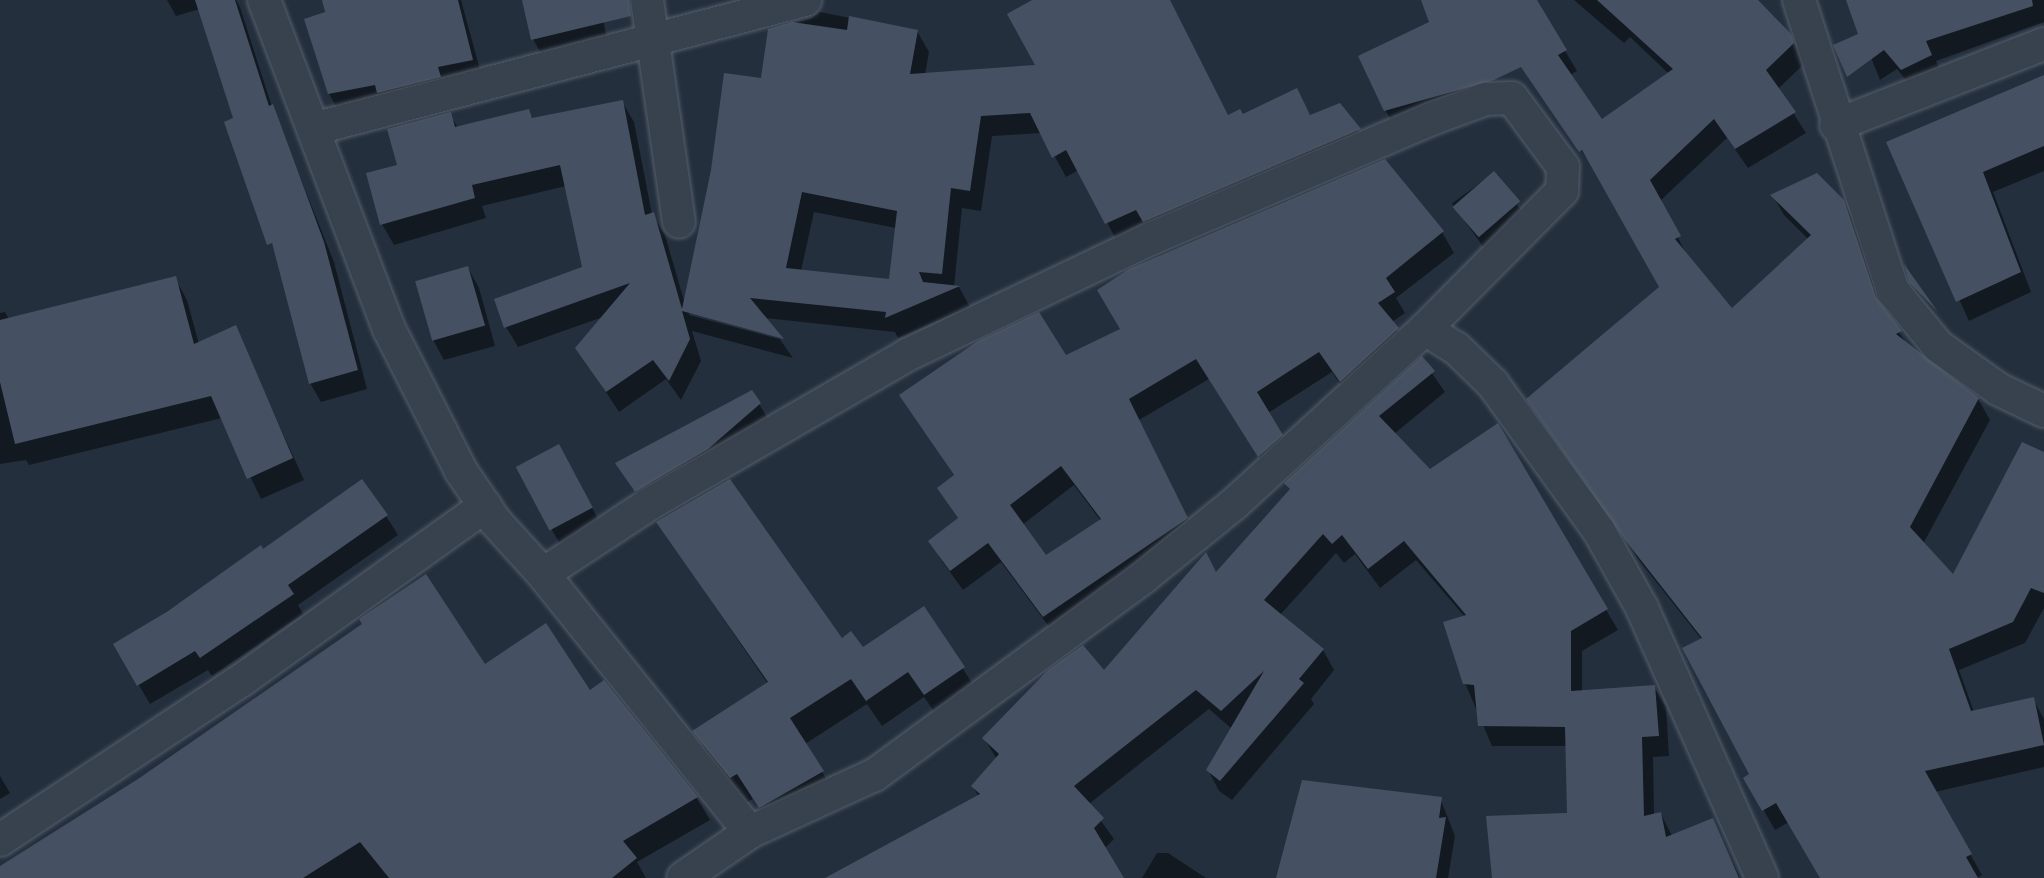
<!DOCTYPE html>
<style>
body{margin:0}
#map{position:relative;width:2044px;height:878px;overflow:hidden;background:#242f3e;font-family:"Titillium Web",sans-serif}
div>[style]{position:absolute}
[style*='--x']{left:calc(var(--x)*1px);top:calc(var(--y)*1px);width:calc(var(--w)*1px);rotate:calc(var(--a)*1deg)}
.shadow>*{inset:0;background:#0007;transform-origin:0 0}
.building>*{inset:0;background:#455162;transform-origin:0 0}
.roads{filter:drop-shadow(0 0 2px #565f6c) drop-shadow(0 0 2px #565f6c)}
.street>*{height:32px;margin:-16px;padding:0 16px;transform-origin:16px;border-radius:16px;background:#38414e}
span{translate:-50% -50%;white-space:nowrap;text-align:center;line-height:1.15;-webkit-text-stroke:5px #1d2633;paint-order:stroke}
</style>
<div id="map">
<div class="shadow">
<div style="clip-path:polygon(167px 0,236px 0,240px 7px,272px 107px,334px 262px,367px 389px,321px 402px,310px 383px,279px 262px,226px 123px,235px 120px,200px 9px,176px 16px)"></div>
<div style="clip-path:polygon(324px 0,461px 0,482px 77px,339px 111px,329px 94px)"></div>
<div style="clip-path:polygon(523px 0,599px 0,608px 44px,544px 59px,533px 39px)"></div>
<div style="clip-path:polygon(evenodd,1036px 0,1167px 0,1228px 116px,1242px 116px,1296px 90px,1311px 117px,1340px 105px,1371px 150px,1118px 243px,1079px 170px,1066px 177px,1042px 133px,992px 136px,981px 211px,962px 208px,954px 287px,959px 287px,970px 307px,898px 338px,895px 332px,765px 318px,793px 358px,692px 331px,701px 361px,681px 400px,666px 379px,619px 412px,577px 348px,603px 317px,518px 347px,506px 327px,584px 268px,566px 186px,482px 206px,486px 218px,394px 245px,382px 224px,399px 166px,450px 114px,458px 128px,528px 111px,534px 120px,622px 102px,634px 122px,652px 214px,665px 235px,685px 304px,762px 80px,770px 30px,810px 19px,820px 12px,917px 31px,929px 52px,925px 75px,1037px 67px,1036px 0,814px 212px,896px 228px,891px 281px,801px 271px,814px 212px,1036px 0,690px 311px,779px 336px,779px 339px,689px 315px,690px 311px)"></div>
<div style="clip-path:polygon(1510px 0,1535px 0,1577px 71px,1570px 75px,1601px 122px,1669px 74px,1630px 37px,1624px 43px,1574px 0,1756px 0,1789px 35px,1802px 56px,1804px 64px,1778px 89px,1806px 133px,1748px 168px,1727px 138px,1660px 201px,1688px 258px,1731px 310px,1809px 240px,1784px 215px,1773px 196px,1843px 201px,1855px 223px,1884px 310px,1908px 346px,1978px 399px,1990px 420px,1923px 544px,1954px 577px,2044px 454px,2044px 608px,2025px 643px,1959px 670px,1974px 712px,2033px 699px,2044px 719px,2044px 767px,1935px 792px,1982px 875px,1977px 878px,1822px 878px,1789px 822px,1775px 830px,1745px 778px,1751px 775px,1702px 640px,1639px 560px,1529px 399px,1661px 287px,1595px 169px,1536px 89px)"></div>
<div style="clip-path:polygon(1848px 0,2044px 0,2044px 22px,1936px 61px,1942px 75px,1913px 89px,1897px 69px,1880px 80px)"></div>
<div style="clip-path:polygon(1463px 30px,1487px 100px,1396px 128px,1385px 110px)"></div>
<div style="clip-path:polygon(2044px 77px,2044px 171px,1993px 192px,2031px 292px,1969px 321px,1888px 143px)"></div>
<div style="left:1494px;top:173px;width:61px;height:52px;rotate:54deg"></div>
<div style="clip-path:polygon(evenodd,1442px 232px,1454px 253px,1396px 298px,1405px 313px,1392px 322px,1409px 349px,1352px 401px,1332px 372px,1268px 413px,1293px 456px,1271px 476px,1209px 379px,1139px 420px,1198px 539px,1056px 636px,1001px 562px,963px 590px,942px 561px,930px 541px,959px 520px,939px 489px,955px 477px,901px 395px,1065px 357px,1442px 232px,1074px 485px,1101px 521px,1046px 557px,1022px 525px,1074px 485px)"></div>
<div style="clip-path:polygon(468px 268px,479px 288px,495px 346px,444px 360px,433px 340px)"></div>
<div style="clip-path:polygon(175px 278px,187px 300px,199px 344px,235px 328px,304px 480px,261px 499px,222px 418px,29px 465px,26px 460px,0 464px,0 313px,5px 312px,9px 319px)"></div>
<div style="clip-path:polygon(1422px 359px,1445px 392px,1394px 434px,1430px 471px,1498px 425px,1618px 630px,1582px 651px,1582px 692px,1654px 687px,1666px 707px,1669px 756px,1653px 757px,1654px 815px,1661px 814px,1672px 836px,1712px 820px,1740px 878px,1493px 878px,1569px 815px,1567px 746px,1492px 746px,1465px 683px,1465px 617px,1416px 560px,1380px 588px,1355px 554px,1344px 563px,1336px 553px,1280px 615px,1323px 650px,1334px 670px,1311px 699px,1314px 704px,1232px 800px,1219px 791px,1208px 770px,1232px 729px,1209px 709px,1089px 804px,1114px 839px,1104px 849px,1122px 878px,854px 878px,979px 797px,973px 787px,996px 758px,984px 738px,1104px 673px,1217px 575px,1291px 491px,1286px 483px)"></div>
<div style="clip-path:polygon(759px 404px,774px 429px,650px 516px,617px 464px)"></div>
<div style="clip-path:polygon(575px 474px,607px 537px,568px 558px,552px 530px)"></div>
<div style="clip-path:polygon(386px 516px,398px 535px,298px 605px,303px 614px,212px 676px,208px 670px,150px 704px,115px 644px,263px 551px)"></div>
<div style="clip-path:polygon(658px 523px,862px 650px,924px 608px,979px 694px,940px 720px,924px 697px,882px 726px,867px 704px,805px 744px,838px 798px,775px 833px,753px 799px,746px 803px,709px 757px,695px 731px,768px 684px)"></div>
<div style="clip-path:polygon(484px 666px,589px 692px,697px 798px,710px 820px,637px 862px,646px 878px,0 878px,0 870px)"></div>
<div style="clip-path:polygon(0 776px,10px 793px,0 799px)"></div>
<div style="clip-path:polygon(1440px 798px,1455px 836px,1448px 878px,1282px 878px)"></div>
<div style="clip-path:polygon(1157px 853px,1168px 853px,1206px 878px,1142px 878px)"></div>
</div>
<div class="building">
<div style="clip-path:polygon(195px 0,235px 0,269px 106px,273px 104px,324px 242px,358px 370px,309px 384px,272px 243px,267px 245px,224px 122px,233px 118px)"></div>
<div style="clip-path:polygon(322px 0,458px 0,473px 60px,438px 67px,441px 77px,377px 93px,375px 85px,328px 94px,304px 19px,325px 12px)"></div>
<div style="clip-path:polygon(522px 0,629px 0,631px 16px,531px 40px)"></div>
<div style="clip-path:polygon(evenodd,1032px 0,1170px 0,1228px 115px,1240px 109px,1243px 114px,1297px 88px,1310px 115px,1340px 103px,1361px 129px,1143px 222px,1136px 210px,1105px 224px,1066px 150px,1052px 158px,1030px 113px,981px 116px,970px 191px,951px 188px,942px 274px,919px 272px,923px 282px,960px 286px,885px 318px,886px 312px,750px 298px,784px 339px,682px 311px,690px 339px,669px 381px,653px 360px,606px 392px,575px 348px,630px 283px,504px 328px,494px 299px,582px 267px,560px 165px,472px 185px,475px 198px,380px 225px,366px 173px,397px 165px,387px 129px,451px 112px,455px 127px,529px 109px,532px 118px,623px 100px,645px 215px,654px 212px,682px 309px,711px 170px,724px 73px,761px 78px,768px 29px,792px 22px,847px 30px,849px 16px,918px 30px,910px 74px,1035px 65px,1007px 14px,1032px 0,802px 192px,897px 211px,889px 279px,786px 268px,802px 192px)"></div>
<div style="clip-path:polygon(1421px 0,1537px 0,1567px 50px,1558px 55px,1602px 119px,1673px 69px,1597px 0,1758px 0,1791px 34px,1794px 43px,1766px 70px,1796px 112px,1735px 149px,1714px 119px,1650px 180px,1681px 236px,1675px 239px,1732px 308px,1811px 235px,1770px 195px,1817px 173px,1844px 200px,1876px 297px,1902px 331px,1896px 334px,1979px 398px,1910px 527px,1953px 574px,2022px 442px,2044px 452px,2044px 593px,2031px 588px,2013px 622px,1949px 649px,1971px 711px,2034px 697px,2044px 745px,1925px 771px,1972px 854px,1966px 857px,1978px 878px,1820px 878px,1776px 803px,1762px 811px,1743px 778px,1749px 774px,1682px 648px,1702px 638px,1625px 540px,1526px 399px,1659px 287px,1582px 150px,1579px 152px,1521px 67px,1494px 80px,1384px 111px,1358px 56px,1429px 22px)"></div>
<div style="clip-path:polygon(1846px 0,2032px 0,2033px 6px,1926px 41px,1932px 55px,1901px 70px,1884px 50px,1847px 77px,1833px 45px,1858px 34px)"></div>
<div style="clip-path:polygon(2044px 75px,2044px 146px,1983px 172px,2021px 272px,1956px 302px,1886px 142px)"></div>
<div style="clip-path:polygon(evenodd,1385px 159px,1444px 231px,1386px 278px,1395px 292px,1378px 303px,1399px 328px,1340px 382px,1319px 352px,1257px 392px,1283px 435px,1258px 457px,1196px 359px,1129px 399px,1188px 518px,1043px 617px,988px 543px,950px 571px,928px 541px,958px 518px,937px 488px,954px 475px,899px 395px,978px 341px,1039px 312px,1066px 355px,1120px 329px,1097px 290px,1129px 269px,1385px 159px,1061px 466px,1101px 519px,1046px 555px,1010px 505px,1061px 466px)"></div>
<div style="left:1494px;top:171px;width:40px;height:55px;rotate:49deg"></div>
<div style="clip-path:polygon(1904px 264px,1938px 312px,1909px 282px)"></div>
<div style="left:468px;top:266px;width:62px;height:55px;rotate:74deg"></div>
<div style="clip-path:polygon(176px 276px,194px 344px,236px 325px,293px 458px,247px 479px,211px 396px,15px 444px,0 382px,0 320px)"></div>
<div style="clip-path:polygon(1422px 356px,1435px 371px,1379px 416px,1430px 469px,1498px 423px,1608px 609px,1571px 631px,1571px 691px,1655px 685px,1659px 736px,1642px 737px,1644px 816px,1661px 812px,1666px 837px,1713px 818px,1739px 878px,1492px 878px,1486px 816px,1567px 813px,1565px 727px,1478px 726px,1474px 685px,1463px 684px,1443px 622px,1466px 615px,1404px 541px,1368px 569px,1342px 535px,1332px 544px,1323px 534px,1264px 600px,1324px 649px,1299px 679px,1304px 683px,1220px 781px,1206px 770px,1264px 671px,1221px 711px,1196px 690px,1074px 786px,1104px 818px,1094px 828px,1124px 878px,825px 878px,980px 794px,971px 786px,999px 754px,982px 738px,1048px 670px,1083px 645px,1104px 670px,1206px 552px,1216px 572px,1290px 489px,1284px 483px)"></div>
<div style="clip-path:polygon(752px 390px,761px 403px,708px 449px,635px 492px,615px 463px)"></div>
<div style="left:559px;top:444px;width:72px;height:49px;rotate:62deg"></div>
<div style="clip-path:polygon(362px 479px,388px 515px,288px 585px,294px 594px,200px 658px,195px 651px,137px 686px,113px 644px,168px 611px,261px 545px,263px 549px)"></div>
<div style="clip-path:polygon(730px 479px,842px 638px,851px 631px,863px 647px,924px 606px,965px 667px,924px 695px,908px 672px,866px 701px,851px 679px,790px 718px,824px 771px,759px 808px,737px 774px,730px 778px,692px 731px,768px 682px,656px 522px)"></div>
<div style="clip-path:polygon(426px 574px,485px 664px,546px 623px,590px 690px,604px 680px,698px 797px,623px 841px,637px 858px,612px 878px,389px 878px,360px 842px,303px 878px,0 878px,0 866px,138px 779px,362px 624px,359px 619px)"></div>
<div style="clip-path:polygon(1302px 780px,1442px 797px,1439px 818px,1446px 817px,1436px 878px,1276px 878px)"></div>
</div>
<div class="roads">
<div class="street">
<div style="--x:264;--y:0;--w:352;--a:69.2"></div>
<div style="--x:389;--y:329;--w:159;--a:63.1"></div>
<div style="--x:461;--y:471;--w:60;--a:55.8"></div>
<div style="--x:495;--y:521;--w:72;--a:47.8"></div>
<div style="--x:543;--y:574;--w:331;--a:51.3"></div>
<div style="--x:647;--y:0;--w:224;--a:81.8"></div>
<div style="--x:1799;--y:0;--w:306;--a:72.1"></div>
<div style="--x:1893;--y:291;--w:71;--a:50.7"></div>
<div style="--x:1938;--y:346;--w:74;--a:35.6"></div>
<div style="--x:1998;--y:389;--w:51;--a:25.6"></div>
<div style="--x:1836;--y:125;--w:223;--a:-21.3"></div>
<div style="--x:313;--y:129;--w:509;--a:-14.69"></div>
<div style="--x:1425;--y:329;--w:36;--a:32"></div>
<div style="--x:1456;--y:348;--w:52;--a:44.2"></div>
<div style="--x:1493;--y:384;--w:181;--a:54.2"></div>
<div style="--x:1599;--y:531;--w:88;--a:60.8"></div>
<div style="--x:1642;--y:608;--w:295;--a:66"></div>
<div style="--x:543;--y:574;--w:129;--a:-33.3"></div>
<div style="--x:651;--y:503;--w:296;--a:-30"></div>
<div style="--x:907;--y:355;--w:269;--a:-25.5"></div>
<div style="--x:1150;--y:239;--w:309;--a:-23.1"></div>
<div style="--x:1434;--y:118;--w:55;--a:-20.1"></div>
<div style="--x:1486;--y:99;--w:26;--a:-2"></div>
<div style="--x:1512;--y:98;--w:86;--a:53.5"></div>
<div style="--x:1563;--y:167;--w:24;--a:92"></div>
<div style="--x:1562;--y:191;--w:194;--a:134.8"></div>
<div style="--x:1425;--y:329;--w:259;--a:137.5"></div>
<div style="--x:1234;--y:504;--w:116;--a:141"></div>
<div style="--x:1144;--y:577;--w:335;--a:143.7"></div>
<div style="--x:874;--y:775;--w:136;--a:155.3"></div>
<div style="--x:750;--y:832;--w:81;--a:145.5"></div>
<div style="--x:0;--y:840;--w:290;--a:-33.5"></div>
<div style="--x:242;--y:680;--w:299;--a:-35.6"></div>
</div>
</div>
</div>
